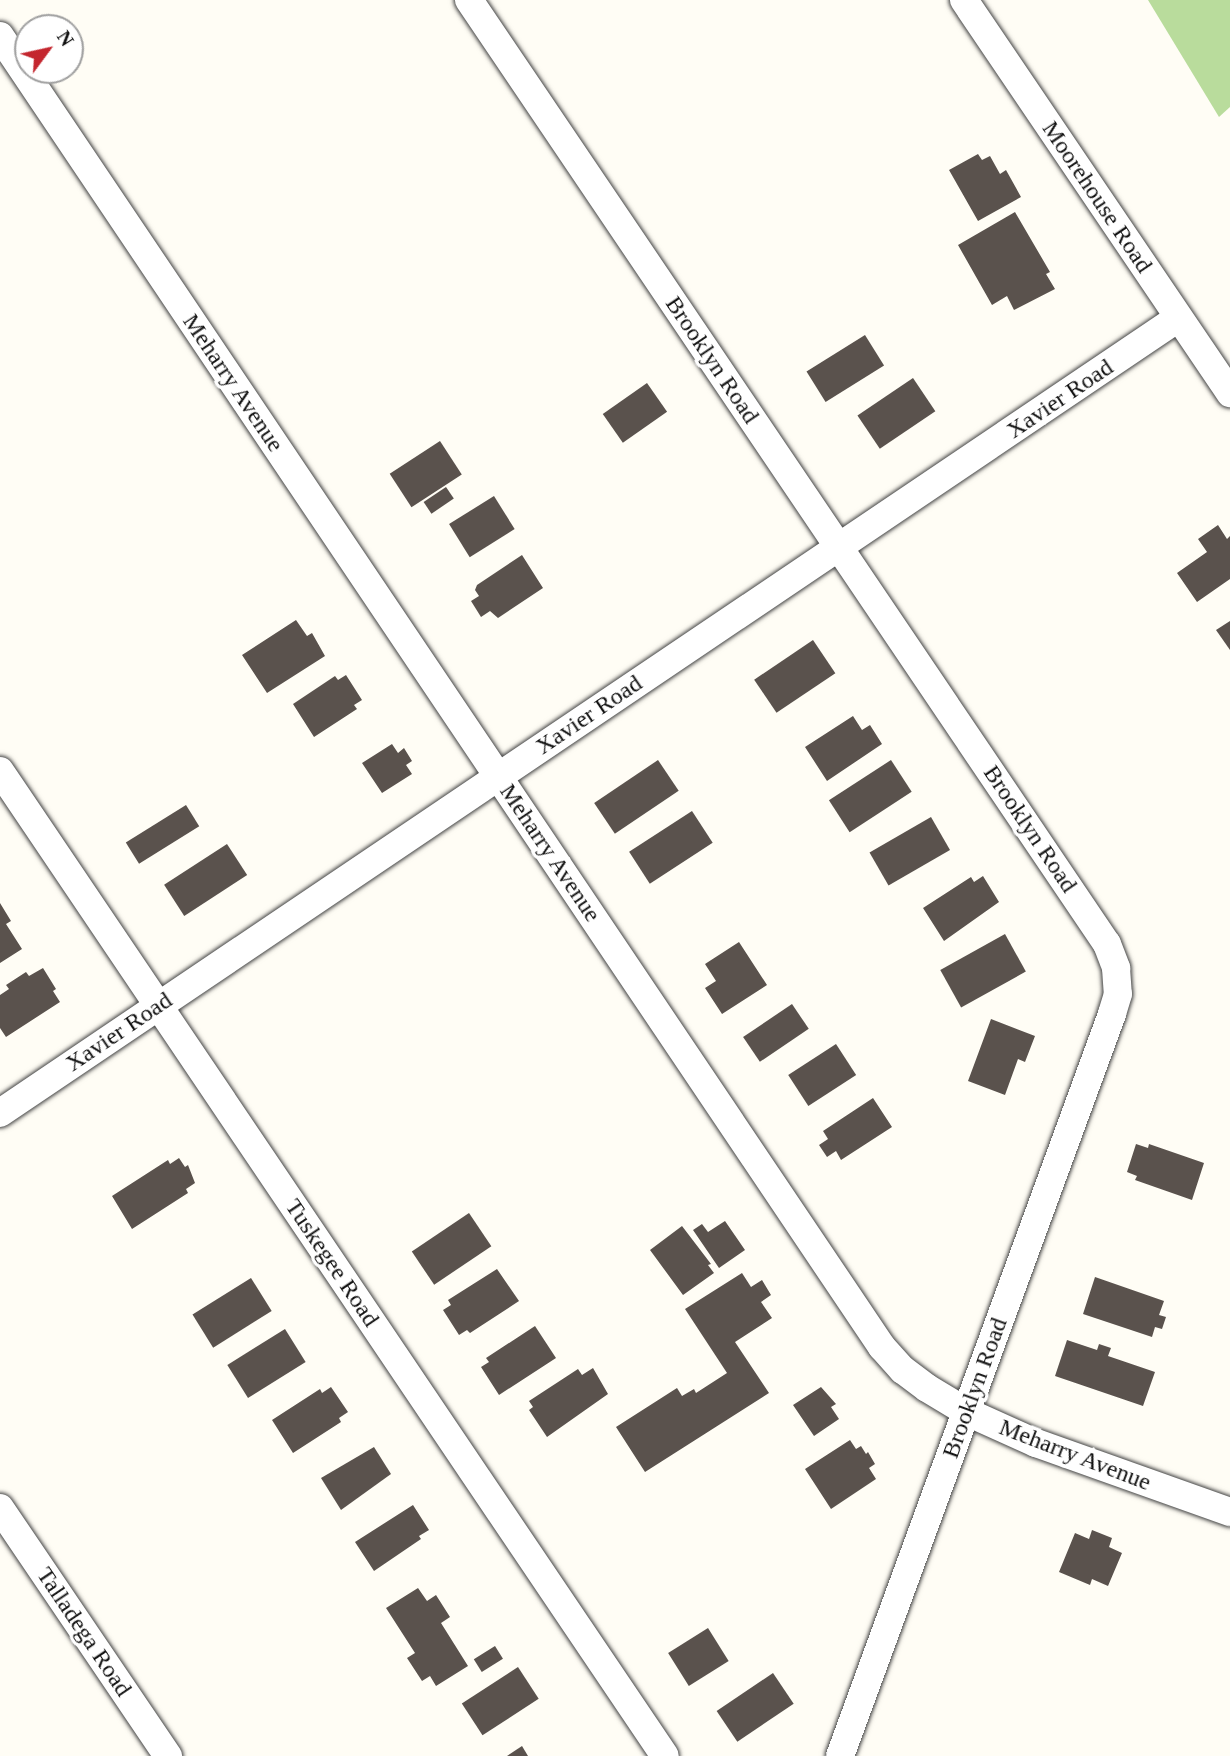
<!DOCTYPE html>
<style>
body{margin:0}
#map{position:relative;width:1230px;height:1756px;overflow:hidden;background:#fffdf5;font-family:"Times New Roman",serif}
div>[style]{position:absolute}
[style*='--x']{left:calc(var(--x)*1px);top:calc(var(--y)*1px);width:calc(var(--w)*1px);rotate:calc(var(--a)*1deg)}
.forest>*{inset:0;background:#b9dc9c}
.building>*{inset:0;background:#5a524d;transform-origin:0 0}
.roads{filter:drop-shadow(0 0 2px #444) drop-shadow(0 0 2px #444)}
.minor>*{height:28px;margin:-14px;padding:0 14px;transform-origin:14px;border-radius:14px;background:#fff}
span{translate:-50% -50%;white-space:nowrap;text-align:center;line-height:1.15;-webkit-text-stroke:7px #fff;paint-order:stroke}
.street-label{font-size:24px;color:#111}
.north{position:absolute;left:14px;top:14px;width:70px;height:70px;box-sizing:border-box;background:#fff;border:2px solid #a0a0a0;border-radius:50%;rotate:57deg;font-size:19px;font-weight:700;line-height:28px;text-align:center;color:#111}
.north::after{content:'';display:block;margin:auto;width:24px;height:32px;background:#c4262e;clip-path:polygon(50% 0,100% 100%,50% 72%,0 100%)}
</style>
<div id="map">
<div class="forest">
<div style="clip-path:polygon(1148px 0,1230px 0,1230px 107px,1219px 117px)"></div>
</div>
<div class="building">
<div style="clip-path:polygon(978px 154px,982px 160px,990px 156px,1000px 174px,1006px 170px,1021px 197px,978px 221px,949px 170px)"></div>
<div style="clip-path:polygon(1015px 212px,1050px 272px,1046px 274px,1055px 289px,1014px 310px,1007px 296px,992px 305px,958px 245px)"></div>
<div style="left:865px;top:335px;width:36px;height:69px;rotate:58deg"></div>
<div style="left:913px;top:378px;width:40px;height:67px;rotate:56deg"></div>
<div style="left:647px;top:383px;width:35px;height:54px;rotate:55deg"></div>
<div style="left:440px;top:441px;width:40px;height:60px;rotate:57deg"></div>
<div style="left:446px;top:487px;width:14px;height:27px;rotate:56deg"></div>
<div style="left:494px;top:496px;width:39px;height:53px;rotate:58deg"></div>
<div style="clip-path:polygon(1218px 525px,1227px 539px,1230px 536px,1230px 579px,1197px 602px,1177px 573px,1207px 552px,1198px 539px)"></div>
<div style="clip-path:polygon(522px 555px,543px 588px,498px 618px,490px 611px,481px 617px,471px 601px,479px 596px,475px 590px,477px 585px)"></div>
<div style="clip-path:polygon(296px 620px,307px 636px,312px 633px,325px 656px,267px 693px,242px 655px)"></div>
<div style="clip-path:polygon(1230px 621px,1230px 650px,1216px 630px)"></div>
<div style="left:813px;top:640px;width:40px;height:71px;rotate:56deg"></div>
<div style="clip-path:polygon(346px 675px,362px 700px,354px 705px,357px 709px,314px 737px,293px 704px,335px 676px,338px 680px)"></div>
<div style="clip-path:polygon(853px 716px,862px 730px,870px 725px,882px 744px,827px 781px,805px 747px)"></div>
<div style="clip-path:polygon(392px 744px,398px 753px,404px 748px,412px 761px,406px 765px,412px 774px,382px 793px,362px 763px)"></div>
<div style="left:658px;top:760px;width:37px;height:77px;rotate:56deg"></div>
<div style="left:891px;top:760px;width:38px;height:74px;rotate:57deg"></div>
<div style="left:186px;top:805px;width:25px;height:71px;rotate:58deg"></div>
<div style="left:692px;top:811px;width:38px;height:75px;rotate:57deg"></div>
<div style="left:931px;top:817px;width:38px;height:71px;rotate:60deg"></div>
<div style="left:227px;top:844px;width:37px;height:75px;rotate:57deg"></div>
<div style="clip-path:polygon(983px 876px,999px 902px,944px 941px,923px 908px,971px 877px,974px 882px)"></div>
<div style="clip-path:polygon(0 903px,11px 921px,6px 924px,22px 949px,0 963px)"></div>
<div style="left:1005px;top:934px;width:43px;height:74px;rotate:61deg"></div>
<div style="clip-path:polygon(739px 942px,767px 985px,722px 1014px,705px 988px,716px 981px,705px 964px)"></div>
<div style="clip-path:polygon(43px 968px,56px 989px,53px 991px,60px 1002px,6px 1037px,0 1028px,0 995px,9px 989px,6px 985px,26px 972px,29px 976px)"></div>
<div style="left:792px;top:1004px;width:30px;height:59px;rotate:56deg"></div>
<div style="clip-path:polygon(991px 1019px,1035px 1036px,1025px 1062px,1018px 1059px,1005px 1095px,968px 1081px)"></div>
<div style="left:836px;top:1044px;width:37px;height:57px;rotate:57deg"></div>
<div style="clip-path:polygon(873px 1098px,892px 1127px,841px 1160px,836px 1151px,827px 1157px,819px 1145px,828px 1139px,823px 1131px)"></div>
<div style="clip-path:polygon(1136px 1144px,1148px 1148px,1149px 1144px,1204px 1163px,1192px 1200px,1135px 1180px,1137px 1176px,1127px 1172px)"></div>
<div style="clip-path:polygon(179px 1158px,185px 1167px,188px 1165px,195px 1183px,186px 1189px,188px 1193px,132px 1229px,112px 1196px,168px 1160px,170px 1164px)"></div>
<div style="left:469px;top:1213px;width:40px;height:69px;rotate:56deg"></div>
<div style="clip-path:polygon(725px 1221px,745px 1250px,719px 1268px,693px 1230px,702px 1224px,708px 1232px)"></div>
<div style="clip-path:polygon(682px 1226px,711px 1264px,708px 1265px,714px 1273px,683px 1295px,650px 1250px)"></div>
<div style="clip-path:polygon(497px 1269px,519px 1301px,470px 1333px,467px 1330px,459px 1335px,443px 1310px,451px 1305px,448px 1300px)"></div>
<div style="clip-path:polygon(742px 1273px,751px 1287px,762px 1280px,771px 1295px,761px 1302px,772px 1318px,735px 1342px,769px 1393px,645px 1472px,616px 1427px,677px 1388px,682px 1396px,694px 1389px,696px 1393px,727px 1373px,685px 1309px)"></div>
<div style="clip-path:polygon(1095px 1277px,1164px 1301px,1159px 1315px,1166px 1317px,1162px 1329px,1155px 1327px,1152px 1337px,1083px 1314px)"></div>
<div style="left:251px;top:1278px;width:39px;height:69px;rotate:58deg"></div>
<div style="clip-path:polygon(535px 1326px,556px 1358px,499px 1395px,481px 1367px,489px 1362px,486px 1358px)"></div>
<div style="left:285px;top:1329px;width:39px;height:68px;rotate:58deg"></div>
<div style="clip-path:polygon(1067px 1340px,1097px 1350px,1099px 1344px,1111px 1348px,1108px 1356px,1155px 1372px,1143px 1406px,1055px 1376px)"></div>
<div style="clip-path:polygon(593px 1368px,608px 1394px,547px 1437px,529px 1410px,533px 1407px,529px 1401px,578px 1369px,582px 1375px)"></div>
<div style="clip-path:polygon(331px 1387px,348px 1412px,339px 1418px,341px 1422px,293px 1453px,272px 1420px,320px 1389px,322px 1393px)"></div>
<div style="clip-path:polygon(821px 1387px,836px 1404px,831px 1407px,839px 1419px,814px 1436px,793px 1405px)"></div>
<div style="clip-path:polygon(850px 1440px,856px 1449px,861px 1446px,866px 1454px,868px 1452px,875px 1464px,869px 1468px,876px 1479px,831px 1509px,805px 1469px)"></div>
<div style="clip-path:polygon(374px 1447px,391px 1474px,341px 1510px,321px 1478px)"></div>
<div style="clip-path:polygon(413px 1505px,429px 1530px,419px 1536px,421px 1539px,374px 1571px,355px 1542px)"></div>
<div style="clip-path:polygon(1092px 1530px,1112px 1538px,1109px 1547px,1122px 1553px,1108px 1586px,1092px 1579px,1090px 1585px,1059px 1572px,1075px 1533px,1089px 1539px)"></div>
<div style="clip-path:polygon(418px 1588px,427px 1601px,436px 1595px,450px 1617px,441px 1623px,468px 1666px,436px 1686px,430px 1676px,422px 1681px,407px 1658px,415px 1653px,386px 1608px)"></div>
<div style="left:708px;top:1628px;width:39px;height:47px;rotate:58deg"></div>
<div style="left:495px;top:1646px;width:15px;height:25px;rotate:58deg"></div>
<div style="left:518px;top:1667px;width:38px;height:67px;rotate:57deg"></div>
<div style="left:773px;top:1673px;width:37px;height:68px;rotate:56deg"></div>
<div style="clip-path:polygon(522px 1746px,528px 1756px,507px 1756px)"></div>
</div>
<div class="roads">
<div class="minor">
<div style="--x:469;--y:0;--w:1139;--a:55.95"></div>
<div style="--x:1107;--y:944;--w:26;--a:69"></div>
<div style="--x:1116;--y:968;--w:26;--a:86"></div>
<div style="--x:1118;--y:994;--w:21;--a:107"></div>
<div style="--x:1112;--y:1014;--w:790;--a:110.13"></div>
<div style="--x:964;--y:0;--w:475;--a:55.9"></div>
<div style="--x:0;--y:36;--w:1580;--a:56.07"></div>
<div style="--x:882;--y:1347;--w:31;--a:48"></div>
<div style="--x:903;--y:1370;--w:30;--a:37"></div>
<div style="--x:927;--y:1388;--w:47;--a:31"></div>
<div style="--x:967;--y:1412;--w:76;--a:24.2"></div>
<div style="--x:1036;--y:1443;--w:206;--a:19.6"></div>
<div style="--x:0;--y:771;--w:1188;--a:55.98"></div>
<div style="--x:0;--y:1113;--w:1421;--a:-34.01"></div>
<div style="--x:0;--y:1508;--w:300;--a:55.9"></div>
</div>
</div>
<div class="street-label">
<span style="left:1097px;top:197px;rotate:56deg">Moorehouse Road</span>
<span style="left:712px;top:360px;rotate:56deg">Brooklyn Road</span>
<span style="left:233px;top:383px;rotate:56deg">Meharry Avenue</span>
<span style="left:1060px;top:399px;rotate:-34deg">Xavier Road</span>
<span style="left:589px;top:715px;rotate:-34deg">Xavier Road</span>
<span style="left:1030px;top:829px;rotate:56deg">Brooklyn Road</span>
<span style="left:550px;top:853px;rotate:56deg">Meharry Avenue</span>
<span style="left:119px;top:1032px;rotate:-34deg">Xavier Road</span>
<span style="left:332px;top:1263px;rotate:56deg">Tuskegee Road</span>
<span style="left:975px;top:1388px;rotate:-70deg">Brooklyn Road</span>
<span style="left:1075px;top:1455px;rotate:21deg">Meharry Avenue</span>
<span style="left:84px;top:1632px;rotate:56deg">Talladega Road</span>
</div>
<div class="north">N</div>
</div>
